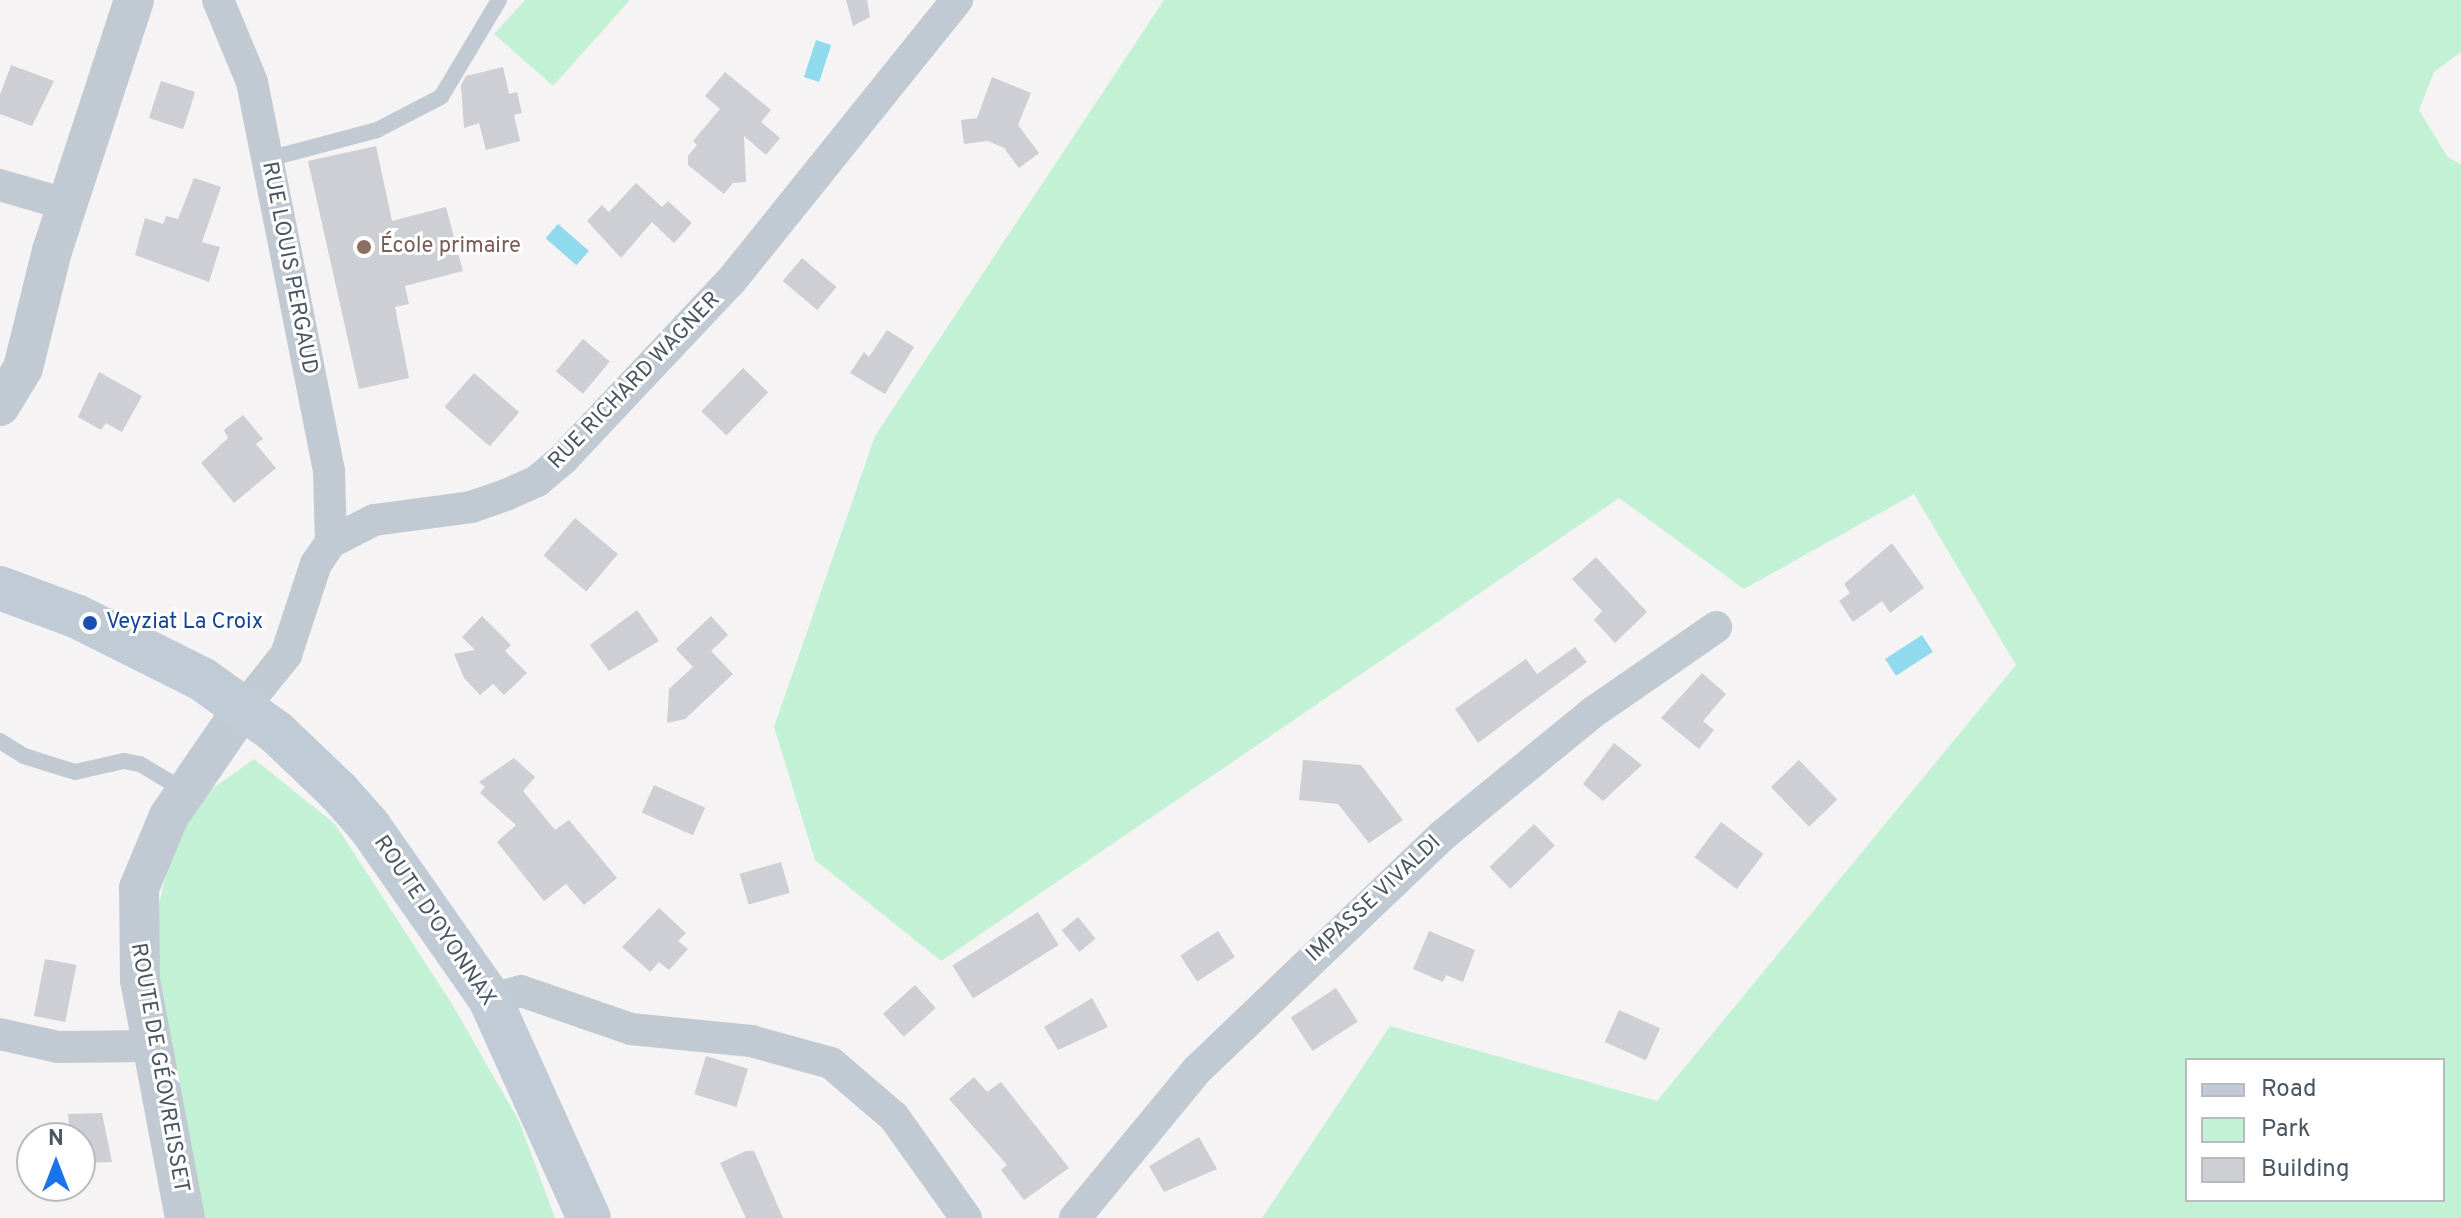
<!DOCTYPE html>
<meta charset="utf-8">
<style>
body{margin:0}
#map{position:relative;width:2461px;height:1218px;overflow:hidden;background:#f5f3f3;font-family:Overpass,sans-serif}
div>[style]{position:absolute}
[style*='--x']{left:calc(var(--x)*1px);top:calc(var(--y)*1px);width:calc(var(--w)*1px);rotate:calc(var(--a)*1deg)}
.green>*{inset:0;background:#c3f1d5}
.water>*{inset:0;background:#90daee;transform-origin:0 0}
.building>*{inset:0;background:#cdcfd5;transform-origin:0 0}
.service>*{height:16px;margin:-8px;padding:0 8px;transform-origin:8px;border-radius:8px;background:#c1cad2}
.minor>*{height:32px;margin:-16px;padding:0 16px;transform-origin:16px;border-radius:16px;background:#c1cad2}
.tertiary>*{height:40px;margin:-20px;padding:0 20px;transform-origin:20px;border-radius:20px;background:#c1cad2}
.secondary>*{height:44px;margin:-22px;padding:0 22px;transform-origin:22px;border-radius:22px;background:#c1cbd6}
.dots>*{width:22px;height:22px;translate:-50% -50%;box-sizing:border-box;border:4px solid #fff;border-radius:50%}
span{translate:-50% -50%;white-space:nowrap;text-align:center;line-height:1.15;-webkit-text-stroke:6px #fff;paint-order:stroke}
.education-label{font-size:22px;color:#785e54}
.left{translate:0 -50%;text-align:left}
.street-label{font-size:22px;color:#4a5661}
.transit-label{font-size:22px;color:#164399}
.legend{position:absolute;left:2185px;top:1058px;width:260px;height:144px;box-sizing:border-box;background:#fff;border:2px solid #b7bbc0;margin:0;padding:10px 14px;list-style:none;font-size:24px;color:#4a5661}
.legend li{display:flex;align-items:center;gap:16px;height:40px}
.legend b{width:40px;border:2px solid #b7bbc0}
.north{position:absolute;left:16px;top:1122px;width:80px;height:80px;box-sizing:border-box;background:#fff;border:2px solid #b7bbc0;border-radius:50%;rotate:0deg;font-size:22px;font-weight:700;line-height:32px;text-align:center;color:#4a5661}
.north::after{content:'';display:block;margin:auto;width:28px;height:36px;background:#1a73e8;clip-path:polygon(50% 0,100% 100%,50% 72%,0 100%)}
</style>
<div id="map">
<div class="green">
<div style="clip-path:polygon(525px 0,630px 0,553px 86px,494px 34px)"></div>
<div style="clip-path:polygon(evenodd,1164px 0,2461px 0,2461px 52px,2434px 72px,2419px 110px,2447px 156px,2461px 165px,2461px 1218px,1262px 1218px,1390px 1026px,1657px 1101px,2016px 665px,1914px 494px,1744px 589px,1619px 498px,941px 961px,815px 860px,774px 727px,875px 436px,1164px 0,2443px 1060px,2443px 1200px,2187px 1200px,2187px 1060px,2443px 1060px)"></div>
<div style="clip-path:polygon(254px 759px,335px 824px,452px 1004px,519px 1121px,555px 1218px,196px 1218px,149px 947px,167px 870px,195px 801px)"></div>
</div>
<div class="water">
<div style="left:816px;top:40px;width:16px;height:39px;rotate:18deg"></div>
<div style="left:558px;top:224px;width:41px;height:19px;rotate:41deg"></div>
<div style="left:1922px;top:635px;width:20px;height:44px;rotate:57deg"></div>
</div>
<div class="building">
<div style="clip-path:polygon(846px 0,867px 0,870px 17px,853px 26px)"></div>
<div style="clip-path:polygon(11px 65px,54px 81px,32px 126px,0 114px,0 95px)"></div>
<div style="clip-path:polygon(503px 67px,509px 94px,517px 92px,522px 113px,514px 115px,520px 141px,486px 150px,479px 123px,464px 128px,461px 85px,466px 76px)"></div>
<div style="clip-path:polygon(725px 72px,771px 110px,761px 122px,780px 138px,766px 155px,744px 136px,746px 182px,733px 183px,724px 194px,688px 165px,688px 156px,697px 145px,693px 141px,720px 109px,705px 96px)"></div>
<div style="clip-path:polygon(992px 77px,1031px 93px,1018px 125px,1039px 153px,1019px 168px,1004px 148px,988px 141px,964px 144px,961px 120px,977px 118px)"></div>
<div style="left:161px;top:81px;width:36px;height:39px;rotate:18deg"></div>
<div style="clip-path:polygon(376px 146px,392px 221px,446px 207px,463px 271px,405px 286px,409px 304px,395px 307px,409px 378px,359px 389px,308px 161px)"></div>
<div style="clip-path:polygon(194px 178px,221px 187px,202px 242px,220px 247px,209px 282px,135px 255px,145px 218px,163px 224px,166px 216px,178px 219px)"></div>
<div style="clip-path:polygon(636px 183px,662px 207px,668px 201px,692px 223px,674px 243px,652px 222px,621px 258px,587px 221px,602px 205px,609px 212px)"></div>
<div style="left:802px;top:258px;width:45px;height:30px;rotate:40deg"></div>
<div style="clip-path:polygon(887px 330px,914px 347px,885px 394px,850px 373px,864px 352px,869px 357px)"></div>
<div style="left:583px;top:339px;width:35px;height:42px;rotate:40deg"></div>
<div style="left:743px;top:368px;width:35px;height:60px;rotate:44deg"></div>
<div style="clip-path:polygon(99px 372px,142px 396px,122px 432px,106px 423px,101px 430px,78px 417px)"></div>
<div style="left:474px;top:373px;width:60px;height:45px;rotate:41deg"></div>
<div style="clip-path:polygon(243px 415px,263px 439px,256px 444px,276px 468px,234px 503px,201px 463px,228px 438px,224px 430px)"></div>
<div style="left:575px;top:518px;width:56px;height:49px;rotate:40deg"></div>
<div style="clip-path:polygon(1892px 543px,1924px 588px,1890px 613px,1882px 601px,1853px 622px,1839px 601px,1850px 593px,1844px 584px)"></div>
<div style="clip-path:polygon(1596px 557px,1647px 612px,1615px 643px,1594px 620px,1602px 611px,1572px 579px)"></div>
<div style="clip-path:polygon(637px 610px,659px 641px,609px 671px,590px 645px)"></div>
<div style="clip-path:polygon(482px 616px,511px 645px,505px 651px,527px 673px,504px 695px,493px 684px,480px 695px,464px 678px,454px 654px,475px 650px,462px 637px)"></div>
<div style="clip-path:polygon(711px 616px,728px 635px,711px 651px,733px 674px,685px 719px,667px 723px,669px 689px,693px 667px,676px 649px)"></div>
<div style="clip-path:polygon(1575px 647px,1587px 662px,1478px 743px,1455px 709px,1526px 659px,1537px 674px)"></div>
<div style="clip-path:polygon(1702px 673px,1726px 694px,1703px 721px,1714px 730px,1699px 749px,1661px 718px)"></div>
<div style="clip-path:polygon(1614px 743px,1642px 765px,1603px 801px,1583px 784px)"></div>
<div style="clip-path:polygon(514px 758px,535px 777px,523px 791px,555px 830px,569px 820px,617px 878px,584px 905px,566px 884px,544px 901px,497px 842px,516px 825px,480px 793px,485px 787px,479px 782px)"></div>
<div style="clip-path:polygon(1303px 760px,1361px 765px,1403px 820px,1369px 843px,1338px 804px,1299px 800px)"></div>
<div style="left:1799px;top:760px;width:55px;height:39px;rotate:46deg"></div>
<div style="left:654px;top:785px;width:56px;height:30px;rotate:24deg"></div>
<div style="left:1721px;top:822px;width:53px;height:44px;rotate:37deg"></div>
<div style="left:1534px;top:824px;width:30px;height:62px;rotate:46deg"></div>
<div style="left:781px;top:862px;width:32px;height:43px;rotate:74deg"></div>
<div style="clip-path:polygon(659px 908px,686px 933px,678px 941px,688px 949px,669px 970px,659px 962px,650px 972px,622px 947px)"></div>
<div style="left:1038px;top:912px;width:39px;height:101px;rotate:58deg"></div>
<div style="left:1078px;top:917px;width:28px;height:21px;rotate:51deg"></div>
<div style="left:1218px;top:931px;width:31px;height:45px;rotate:57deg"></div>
<div style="clip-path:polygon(1429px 931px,1475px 950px,1463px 982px,1446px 975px,1443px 982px,1413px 969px)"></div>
<div style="left:45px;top:959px;width:32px;height:58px;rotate:11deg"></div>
<div style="left:915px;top:985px;width:31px;height:43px;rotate:48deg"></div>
<div style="left:1336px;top:988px;width:40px;height:54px;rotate:57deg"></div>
<div style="clip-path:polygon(1092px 998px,1108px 1027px,1058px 1050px,1044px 1027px)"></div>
<div style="left:1619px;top:1010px;width:45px;height:35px;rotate:24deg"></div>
<div style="left:706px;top:1056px;width:44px;height:40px;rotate:17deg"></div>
<div style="clip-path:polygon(974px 1077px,987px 1092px,1001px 1082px,1069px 1168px,1024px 1200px,1001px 1170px,1007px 1165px,949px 1099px)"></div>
<div style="clip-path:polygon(102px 1113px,112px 1162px,80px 1163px,80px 1138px,70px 1138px,68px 1114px)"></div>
<div style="clip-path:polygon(1199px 1137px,1217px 1169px,1164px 1192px,1149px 1166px)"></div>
<div style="clip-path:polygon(746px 1151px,754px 1151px,783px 1218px,746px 1218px,720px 1163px)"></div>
</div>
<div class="service">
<div style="--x:268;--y:159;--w:113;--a:-14.9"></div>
<div style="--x:377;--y:130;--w:72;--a:-27.3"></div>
<div style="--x:441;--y:97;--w:113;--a:-59.1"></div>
<div style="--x:0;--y:741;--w:28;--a:32"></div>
<div style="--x:24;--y:756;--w:53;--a:17.4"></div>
<div style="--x:75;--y:772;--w:50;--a:-12.7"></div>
<div style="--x:124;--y:761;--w:16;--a:11"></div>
<div style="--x:140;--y:764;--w:52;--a:31"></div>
</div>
<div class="minor">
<div style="--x:218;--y:0;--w:89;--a:67.5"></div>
<div style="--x:252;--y:82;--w:397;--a:78.8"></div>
<div style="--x:329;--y:471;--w:71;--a:88.4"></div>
<div style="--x:0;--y:185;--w:72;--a:16.2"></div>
<div style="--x:244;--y:707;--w:67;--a:-51.1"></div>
<div style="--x:286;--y:655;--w:96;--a:-71.8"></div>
<div style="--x:316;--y:564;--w:27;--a:-56"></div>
<div style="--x:331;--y:542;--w:48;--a:-27.1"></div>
<div style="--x:374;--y:520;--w:98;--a:-7.6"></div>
<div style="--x:471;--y:507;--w:37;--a:-19"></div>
<div style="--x:506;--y:495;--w:34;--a:-24"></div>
<div style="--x:537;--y:481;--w:35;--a:-40"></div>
<div style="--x:564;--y:458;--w:243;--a:-46.7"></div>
<div style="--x:731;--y:281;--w:361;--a:-51.2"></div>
<div style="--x:490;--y:999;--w:32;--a:-14"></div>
<div style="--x:521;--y:991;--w:116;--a:19.1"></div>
<div style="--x:631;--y:1029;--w:121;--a:5.7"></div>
<div style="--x:751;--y:1041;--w:83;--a:15.4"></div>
<div style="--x:831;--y:1063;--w:83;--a:40.6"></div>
<div style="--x:894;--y:1117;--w:124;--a:54.5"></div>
<div style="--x:0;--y:1034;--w:59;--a:12.6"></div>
<div style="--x:58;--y:1047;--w:94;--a:-0.6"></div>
<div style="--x:1075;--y:1218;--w:192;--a:-50.5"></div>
<div style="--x:1197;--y:1070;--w:340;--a:-43.7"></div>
<div style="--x:1443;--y:835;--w:193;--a:-39.3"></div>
<div style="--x:1592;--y:713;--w:151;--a:-34.7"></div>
</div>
<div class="tertiary">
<div style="--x:0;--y:406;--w:44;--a:-58.8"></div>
<div style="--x:23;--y:368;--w:121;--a:-76.1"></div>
<div style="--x:52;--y:251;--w:264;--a:-71.9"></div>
<div style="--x:185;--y:1218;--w:242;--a:-100.7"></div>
<div style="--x:140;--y:980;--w:92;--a:-90.6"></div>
<div style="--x:139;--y:888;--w:78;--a:-67.4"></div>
<div style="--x:169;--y:816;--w:132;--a:-55.5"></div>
</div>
<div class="secondary">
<div style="--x:0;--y:588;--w:83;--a:20.4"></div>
<div style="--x:78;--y:617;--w:139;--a:26.6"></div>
<div style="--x:202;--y:679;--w:91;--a:35.6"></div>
<div style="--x:276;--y:732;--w:86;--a:43.6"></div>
<div style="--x:338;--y:791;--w:47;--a:48.5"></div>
<div style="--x:369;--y:826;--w:211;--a:55"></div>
<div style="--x:490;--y:999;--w:240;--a:65.7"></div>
</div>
<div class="dots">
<div style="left:364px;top:247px;background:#8d6e63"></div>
<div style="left:90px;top:623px;background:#1a4fb4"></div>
</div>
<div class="education-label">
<span class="left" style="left:380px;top:247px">École primaire</span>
</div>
<div class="street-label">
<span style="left:289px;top:268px;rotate:79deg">RUE LOUIS PERGAUD</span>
<span style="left:635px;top:381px;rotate:-46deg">RUE RICHARD WAGNER</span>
<span style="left:1374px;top:899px;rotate:-43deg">IMPASSE VIVALDI</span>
<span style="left:434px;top:921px;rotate:56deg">ROUTE D'OYONNAX</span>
<span style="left:159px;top:1068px;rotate:80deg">ROUTE DE GÉOVREISSET</span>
</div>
<div class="transit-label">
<span class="left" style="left:106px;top:623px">Veyziat La Croix</span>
</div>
<ul class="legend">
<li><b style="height:10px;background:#c1cbd6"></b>Road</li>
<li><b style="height:22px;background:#c3f1d5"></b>Park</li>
<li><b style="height:22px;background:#cdcfd5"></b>Building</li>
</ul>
<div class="north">N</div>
</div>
